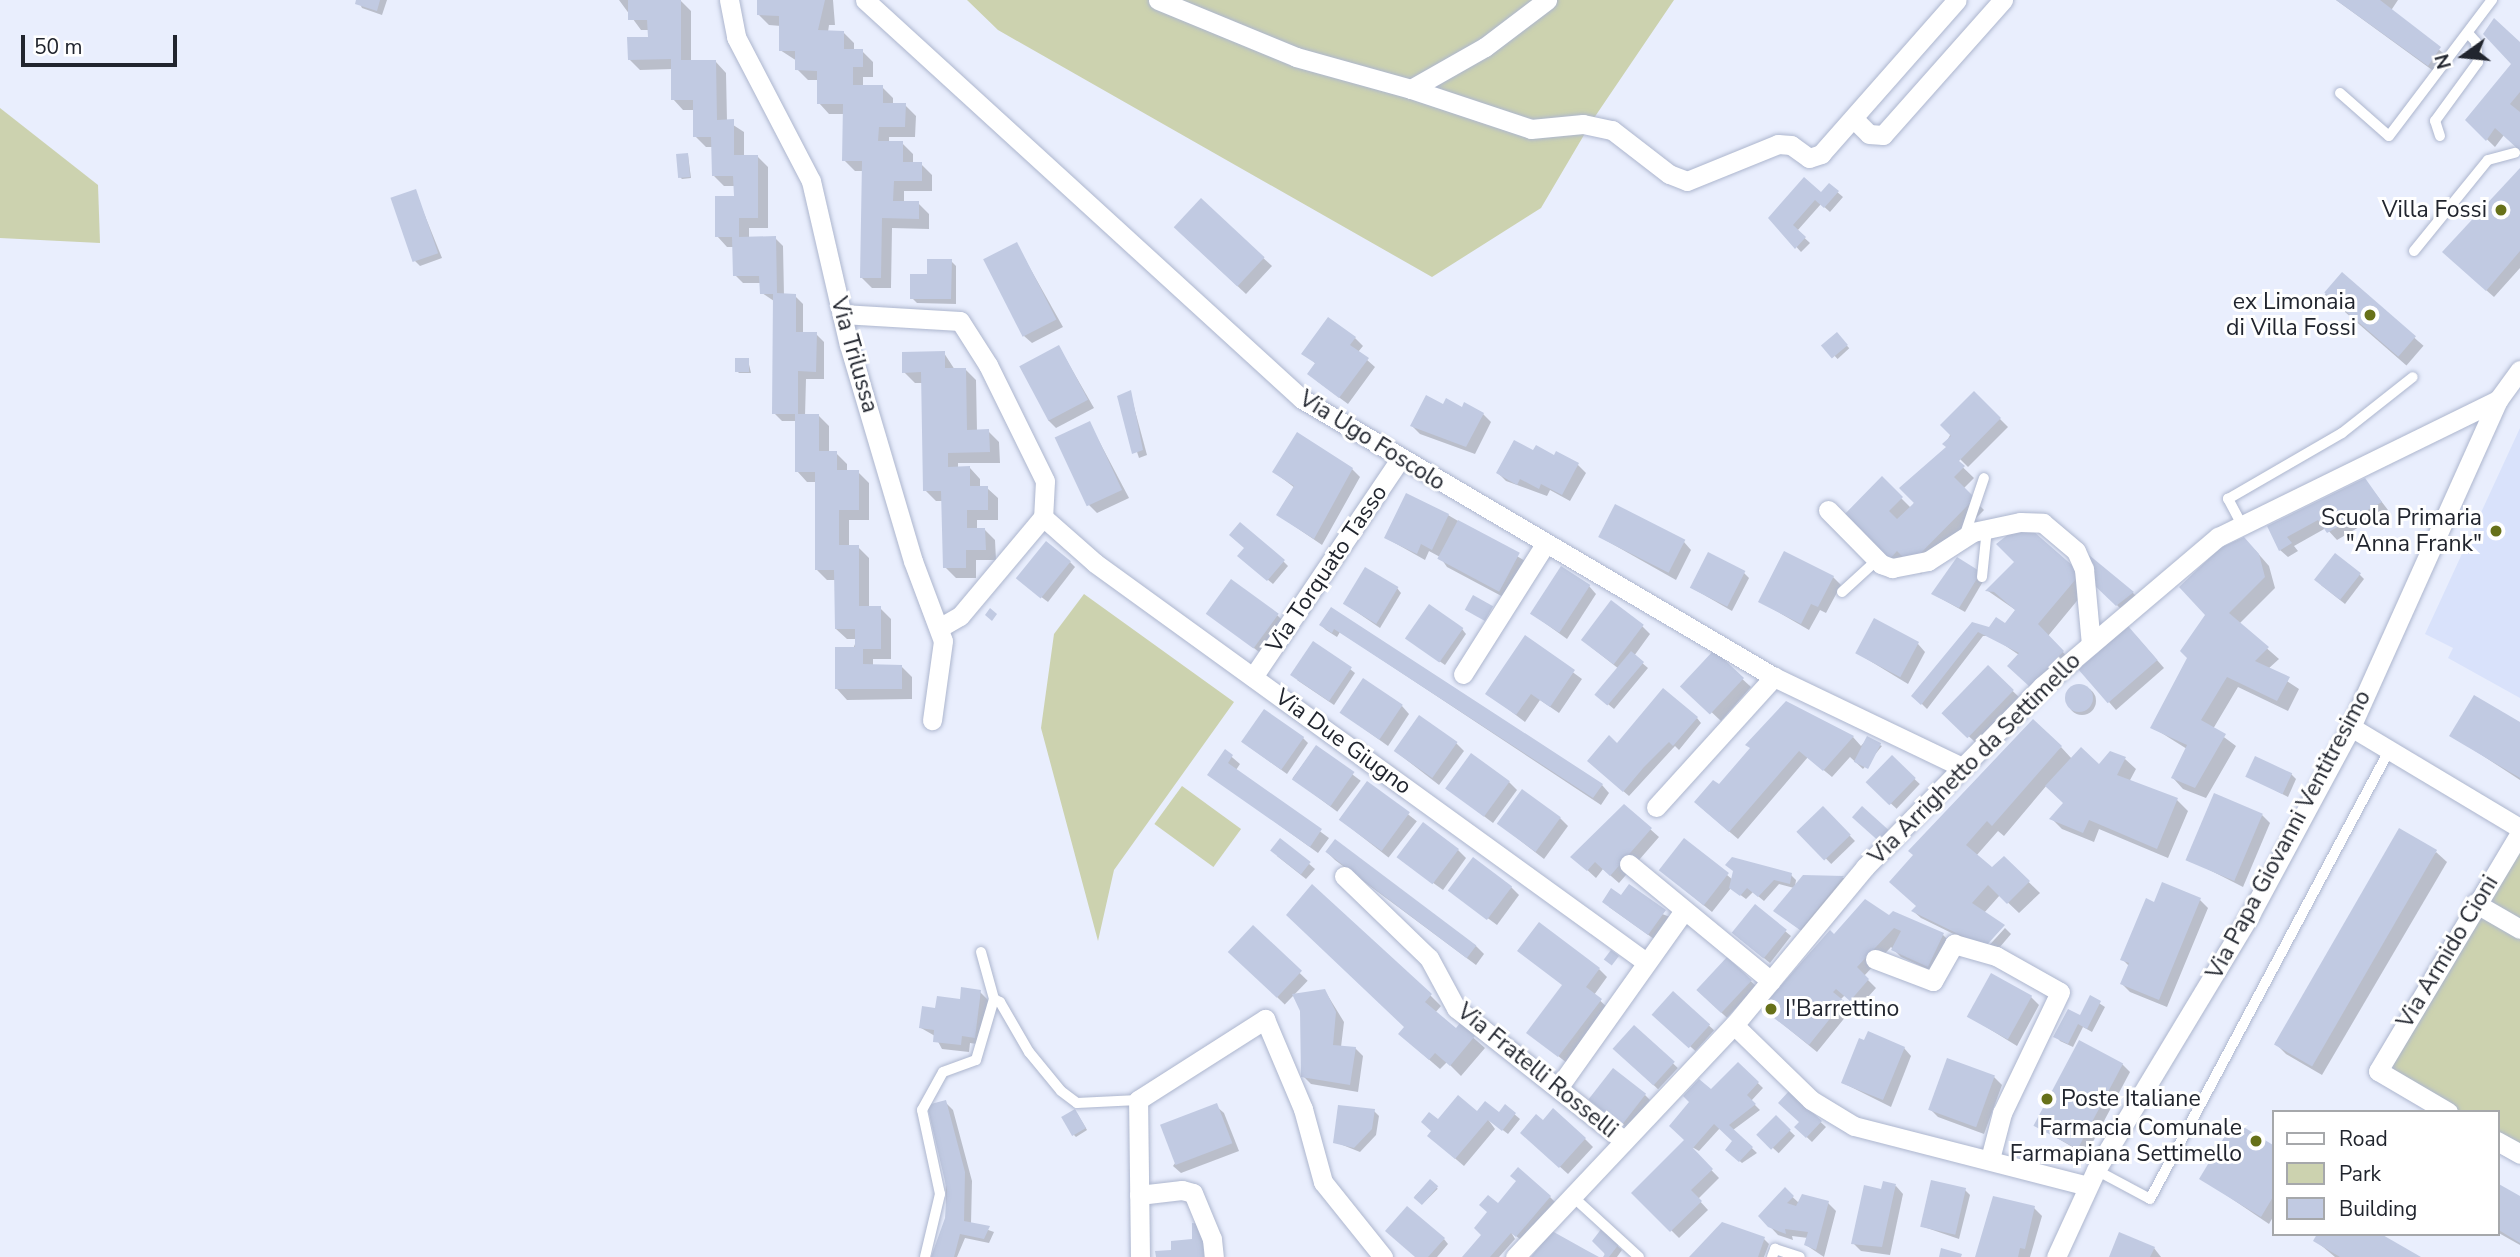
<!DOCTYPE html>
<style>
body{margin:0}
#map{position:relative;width:2520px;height:1257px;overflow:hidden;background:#e9eefd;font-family:"Nunito Sans",sans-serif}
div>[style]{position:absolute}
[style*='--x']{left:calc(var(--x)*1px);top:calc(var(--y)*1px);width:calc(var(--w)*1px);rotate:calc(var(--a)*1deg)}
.built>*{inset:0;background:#d9e2fb}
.green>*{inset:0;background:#ccd2af;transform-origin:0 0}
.shadow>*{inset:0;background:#0003;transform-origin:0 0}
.round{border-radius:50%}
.building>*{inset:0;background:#c1cae2;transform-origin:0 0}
.roads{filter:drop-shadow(0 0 2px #adb6ce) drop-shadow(0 0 2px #adb6ce)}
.lane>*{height:10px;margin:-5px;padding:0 5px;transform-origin:5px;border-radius:5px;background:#fff}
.street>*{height:19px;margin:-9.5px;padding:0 9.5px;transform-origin:9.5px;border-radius:9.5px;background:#fff}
.dots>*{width:19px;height:19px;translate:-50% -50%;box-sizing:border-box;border:4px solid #fff;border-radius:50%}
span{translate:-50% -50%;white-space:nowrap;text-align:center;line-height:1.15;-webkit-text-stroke:6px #fff;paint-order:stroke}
.poi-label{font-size:23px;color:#21252e}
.right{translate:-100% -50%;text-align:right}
.left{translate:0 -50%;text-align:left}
.street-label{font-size:23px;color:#21252e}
.legend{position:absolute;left:2272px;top:1110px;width:228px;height:126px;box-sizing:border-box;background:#fff;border:2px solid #a6a8ab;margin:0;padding:9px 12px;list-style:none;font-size:21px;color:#21252e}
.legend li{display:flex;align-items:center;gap:14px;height:35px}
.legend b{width:35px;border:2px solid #a6a8ab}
.north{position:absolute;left:2429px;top:21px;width:70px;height:70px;-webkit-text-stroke:5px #fff;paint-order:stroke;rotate:255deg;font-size:19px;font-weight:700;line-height:28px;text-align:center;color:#21252e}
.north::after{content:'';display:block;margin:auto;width:24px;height:32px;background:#21252e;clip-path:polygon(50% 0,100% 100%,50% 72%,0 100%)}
.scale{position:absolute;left:21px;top:35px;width:156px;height:32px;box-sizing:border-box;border:4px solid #21252e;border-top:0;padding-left:9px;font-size:21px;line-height:24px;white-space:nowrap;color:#21252e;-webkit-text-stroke:5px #fff;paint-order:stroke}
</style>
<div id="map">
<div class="built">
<div style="clip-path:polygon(2520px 428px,2520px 698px,2448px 658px,2453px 648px,2425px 634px)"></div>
</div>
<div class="green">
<div style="clip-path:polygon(967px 0,1674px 0,1594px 118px,1541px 208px,1432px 277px,998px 30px)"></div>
<div style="clip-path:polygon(0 108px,98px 185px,100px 243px,0 238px)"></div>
<div style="clip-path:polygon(1084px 594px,1234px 702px,1114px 870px,1098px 941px,1041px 728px,1054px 634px)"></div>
<div style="left:1182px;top:786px;width:73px;height:47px;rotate:36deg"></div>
<div style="clip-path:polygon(2520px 842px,2520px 920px,2486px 900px)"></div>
<div style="clip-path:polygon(2483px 916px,2520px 937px,2520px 1147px,2497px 1134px,2497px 1112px,2459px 1112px,2392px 1073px,2390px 1065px,2476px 918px)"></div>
</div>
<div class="shadow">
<div style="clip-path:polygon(358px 0,387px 0,382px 15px,362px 8px)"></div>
<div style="clip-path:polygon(619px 0,680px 0,691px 11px,691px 62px,716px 62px,726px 73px,727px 121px,744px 132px,744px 157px,758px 157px,768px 167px,768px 228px,749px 228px,749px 238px,775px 238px,783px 246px,784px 295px,795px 296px,803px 304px,803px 334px,816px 334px,824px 342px,824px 379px,806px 379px,805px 416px,819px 416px,829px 426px,829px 453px,836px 453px,847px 464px,847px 472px,858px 472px,869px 483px,869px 520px,849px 520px,849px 547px,858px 547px,869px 558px,869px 608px,880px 608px,891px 619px,891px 659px,873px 659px,873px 666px,901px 666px,912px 677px,912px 699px,847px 700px,837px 689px,857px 639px,847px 639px,836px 629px,836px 580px,827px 580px,817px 570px,817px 482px,807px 482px,797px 471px,796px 421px,782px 421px,774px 413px,774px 301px,762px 293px,761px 283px,743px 283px,735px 275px,734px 247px,727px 247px,717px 236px,735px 197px,735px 186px,724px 186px,714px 176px,713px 147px,706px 147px,695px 136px,695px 110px,683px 110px,673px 99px,673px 69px,640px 70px,629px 59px,649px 39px,649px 30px,641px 30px)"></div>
<div style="clip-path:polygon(759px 0,833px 0,835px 25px,829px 25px,828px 32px,843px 32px,854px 43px,854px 51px,862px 51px,873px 62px,873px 77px,863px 77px,863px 87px,882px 87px,893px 98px,893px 105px,905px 105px,916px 116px,915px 137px,889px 137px,889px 143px,902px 143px,913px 154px,913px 164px,921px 164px,932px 175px,932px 191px,904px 191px,904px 203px,918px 203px,929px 214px,929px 229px,892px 228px,891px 288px,872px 288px,861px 277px,863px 171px,855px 171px,844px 160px,845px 114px,829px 114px,819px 103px,819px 80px,808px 80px,797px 69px,797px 61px,780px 50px,781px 26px,769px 25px,759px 15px)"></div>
<div style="clip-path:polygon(2336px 0,2398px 0,2390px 12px,2451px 59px,2439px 75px)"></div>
<div style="clip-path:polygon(2520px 42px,2520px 150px,2504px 135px,2495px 147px,2467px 120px,2513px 64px)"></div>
<div style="clip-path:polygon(688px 155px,691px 178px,682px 179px,680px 177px)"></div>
<div style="clip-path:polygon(2520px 171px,2520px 268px,2494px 297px,2452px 260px)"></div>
<div style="clip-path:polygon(1829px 185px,1843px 197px,1830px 212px,1821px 204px,1797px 231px,1810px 243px,1801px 252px,1770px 218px,1821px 195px)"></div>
<div style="clip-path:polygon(415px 191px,442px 258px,420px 266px,415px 261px)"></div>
<div style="clip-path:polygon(1201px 201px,1272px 266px,1246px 294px,1184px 236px)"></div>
<div style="clip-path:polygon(1017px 245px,1063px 327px,1032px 343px,1024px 336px)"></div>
<div style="clip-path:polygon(951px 261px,956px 266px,956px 304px,917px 303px,912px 298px,929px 276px)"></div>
<div style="left:2342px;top:275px;width:108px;height:26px;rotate:41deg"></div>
<div style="left:1837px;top:335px;width:18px;height:16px;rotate:47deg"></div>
<div style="clip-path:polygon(1355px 338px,1363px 346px,1358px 352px,1375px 367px,1348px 404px,1317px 381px,1316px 364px,1304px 353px)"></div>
<div style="clip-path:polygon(1059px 347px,1094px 408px,1056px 428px,1048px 420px)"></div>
<div style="clip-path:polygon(944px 353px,955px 370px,965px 369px,976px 380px,977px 431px,988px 431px,999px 442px,1000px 463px,958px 463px,958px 468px,970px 468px,980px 479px,980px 488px,987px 488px,998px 498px,998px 520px,977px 520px,977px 530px,985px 530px,995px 540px,996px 560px,976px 560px,976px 578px,956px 578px,945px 567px,943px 501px,936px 501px,925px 490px,923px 383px,915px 383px,904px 372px)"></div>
<div style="clip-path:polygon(748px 360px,751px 373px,739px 373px,737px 371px)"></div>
<div style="clip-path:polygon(1130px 392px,1147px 455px,1139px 458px,1119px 397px)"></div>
<div style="clip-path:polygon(1974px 393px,2008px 427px,1968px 467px,1945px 444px)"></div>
<div style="clip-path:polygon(1444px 406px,1483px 414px,1491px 422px,1475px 454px,1420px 434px,1412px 426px)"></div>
<div style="clip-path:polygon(1090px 424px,1129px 498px,1097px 513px,1089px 505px)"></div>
<div style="clip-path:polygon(1945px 450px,1974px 478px,1963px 489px,1984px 510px,1921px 574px,1908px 561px,1898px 571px,1844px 517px,1882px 479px,1911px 508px)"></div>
<div style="clip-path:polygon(1533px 452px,1578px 465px,1586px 473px,1570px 501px,1550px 490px,1547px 496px,1506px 481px,1498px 473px)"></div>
<div style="clip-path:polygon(1352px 469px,1360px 477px,1322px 545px,1278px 515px,1295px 488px,1274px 472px)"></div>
<div style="clip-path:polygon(2365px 480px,2388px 510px,2337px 540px,2326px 528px,2294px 546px,2298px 551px,2288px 557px,2280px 550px,2269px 527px)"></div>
<div style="clip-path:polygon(1448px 515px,1527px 562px,1507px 599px,1447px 567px,1440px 557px,1429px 551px,1425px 560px,1386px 538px)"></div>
<div style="clip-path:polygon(1600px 537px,1684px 542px,1691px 550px,1676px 580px)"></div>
<div style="clip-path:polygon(1246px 548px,1283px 561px,1288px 566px,1273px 584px,1245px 560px)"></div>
<div style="clip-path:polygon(2255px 550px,2269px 566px,2275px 588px,2239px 624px,2279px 659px,2268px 669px,2299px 689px,2288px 711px,2238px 687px,2213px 729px,2236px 746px,2206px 798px,2183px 789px,2173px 778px,2187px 749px,2152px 727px)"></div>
<div style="clip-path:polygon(2091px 559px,2133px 593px,2138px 598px,2122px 610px,2094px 583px)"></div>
<div style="clip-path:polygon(1070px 562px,1075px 567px,1048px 602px,1024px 584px)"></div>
<div style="clip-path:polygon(1744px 573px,1749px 578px,1732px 611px,1692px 588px)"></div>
<div style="clip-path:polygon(1980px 573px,1985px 578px,1965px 612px,1933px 594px)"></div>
<div style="clip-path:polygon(2080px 574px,2090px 585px,2048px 636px,2073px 663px,2042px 696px,2019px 655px,1991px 636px,1983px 636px,1927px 709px,1914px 696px,1973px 624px,1989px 630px,2005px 625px,2017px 611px,1988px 591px)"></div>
<div style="clip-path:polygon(2359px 574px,2364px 579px,2345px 604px,2321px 585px)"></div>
<div style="clip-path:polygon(1833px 577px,1841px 585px,1826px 613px,1820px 610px,1809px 630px,1761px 602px)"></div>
<div style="clip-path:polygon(1589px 586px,1596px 594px,1567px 639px,1531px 613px)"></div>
<div style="clip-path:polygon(1397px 588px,1401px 593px,1380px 628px,1345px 604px)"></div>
<div style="clip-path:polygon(1331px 609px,1602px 785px,1609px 793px,1601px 805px,1340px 632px,1337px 637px,1326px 630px,1321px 625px)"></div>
<div style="clip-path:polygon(1209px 614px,1277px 615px,1285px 623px,1263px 655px)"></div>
<div style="clip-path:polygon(1642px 626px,1650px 634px,1634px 656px,1648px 668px,1614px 709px,1603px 700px,1619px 669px,1591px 647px)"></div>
<div style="clip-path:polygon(1462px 629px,1466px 634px,1445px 665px,1412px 642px)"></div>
<div style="clip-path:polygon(2136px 636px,2164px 668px,2116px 710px,2080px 669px)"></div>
<div style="clip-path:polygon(1525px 637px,1582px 679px,1559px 713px,1540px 700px,1525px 722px,1487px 693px)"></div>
<div style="clip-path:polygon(1918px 644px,1925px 652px,1908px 684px,1857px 653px)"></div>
<div style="clip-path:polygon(1714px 653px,1751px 687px,1721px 721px,1692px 694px)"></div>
<div style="left:1988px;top:668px;width:45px;height:63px;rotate:43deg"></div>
<div style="clip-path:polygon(1350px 669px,1355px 673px,1334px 705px,1297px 680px)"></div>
<div class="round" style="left:2068px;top:687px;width:28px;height:28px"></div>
<div style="clip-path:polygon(1402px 706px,1409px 714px,1388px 746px,1342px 713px)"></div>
<div style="clip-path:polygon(1697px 718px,1701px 723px,1679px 750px,1675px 746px,1629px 796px,1594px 766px,1617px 745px)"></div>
<div style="clip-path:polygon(2520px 724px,2520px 780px,2451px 735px)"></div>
<div style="clip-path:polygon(1853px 737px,1861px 746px,1867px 739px,1882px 746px,1863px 769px,1850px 757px,1832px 777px,1808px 757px,1738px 839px,1704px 810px,1751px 749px)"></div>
<div style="clip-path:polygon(1303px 738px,1308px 743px,1287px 774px,1248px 746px)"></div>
<div style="clip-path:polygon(1456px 743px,1464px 751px,1439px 785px,1395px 751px)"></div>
<div style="left:1316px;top:747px;width:56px;height:39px;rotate:37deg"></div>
<div style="clip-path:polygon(2061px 747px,2072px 759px,2099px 766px,2125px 759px,2136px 769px,2129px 782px,2177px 800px,2188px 811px,2168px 858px,2099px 829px,2094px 842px,2062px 829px,2052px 819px,2066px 803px,2047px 785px,2004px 836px,1998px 831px,1976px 856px,1992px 870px,2004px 858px,2040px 893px,2019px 913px,2000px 895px,1984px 913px,1982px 948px,1921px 918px,1913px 911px,1917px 906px,1891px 882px)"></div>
<div style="clip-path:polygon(1226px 752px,1240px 764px,1236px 770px,1329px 838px,1318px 853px,1210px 775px)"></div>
<div style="left:1892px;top:758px;width:38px;height:34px;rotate:43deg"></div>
<div style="clip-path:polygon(2291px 774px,2296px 779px,2288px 797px,2248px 776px)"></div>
<div style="clip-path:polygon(1509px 782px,1517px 790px,1493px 823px,1448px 789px)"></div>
<div style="left:1368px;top:783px;width:62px;height:46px;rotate:38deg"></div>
<div style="clip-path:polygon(1624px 806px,1659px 837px,1619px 883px,1603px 869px,1596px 878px,1573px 857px)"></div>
<div style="left:1823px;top:808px;width:46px;height:33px;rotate:46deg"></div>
<div style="clip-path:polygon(2262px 815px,2270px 823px,2243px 887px,2188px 859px)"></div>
<div style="clip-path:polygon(1560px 818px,1568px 826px,1544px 859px,1499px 824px)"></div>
<div style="clip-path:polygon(1281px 840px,1315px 869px,1306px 879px,1277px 856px)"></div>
<div style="clip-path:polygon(1335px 841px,1476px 946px,1484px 954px,1476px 965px,1335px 860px,1327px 852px)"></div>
<div style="clip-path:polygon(1458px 850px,1466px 858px,1443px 890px,1407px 864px)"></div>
<div style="clip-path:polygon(2436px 852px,2447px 862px,2322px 1075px,2286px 1054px,2275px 1043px)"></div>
<div style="clip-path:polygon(1727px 875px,1733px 880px,1791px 875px,1796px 880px,1795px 887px,1803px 876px,1844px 878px,1848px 882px,1806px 934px,1780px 915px,1794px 888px,1779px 884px,1764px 901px,1753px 892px,1746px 899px,1731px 888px,1712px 912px,1669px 877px)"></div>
<div style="clip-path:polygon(1511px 887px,1519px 895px,1497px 925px,1451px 891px)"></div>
<div style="clip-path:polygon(1621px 898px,1670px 917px,1654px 939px,1609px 907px)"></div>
<div style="clip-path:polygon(2200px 900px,2208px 908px,2167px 1007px,2130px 992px,2122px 984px,2130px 967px,2122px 959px,2155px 904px)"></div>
<div style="clip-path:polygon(1755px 906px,1791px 936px,1770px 963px,1739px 938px)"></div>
<div style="clip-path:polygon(1889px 917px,1943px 935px,1951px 943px,1936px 973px,1901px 957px,1891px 947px,1864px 976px,1876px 988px,1859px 1007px,1845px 995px,1840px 1000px,1851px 1010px,1817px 1052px,1763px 1008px,1834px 936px)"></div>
<div style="clip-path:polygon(1299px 925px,1430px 995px,1441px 1006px,1435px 1013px,1456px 1030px,1460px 1026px,1485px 1048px,1461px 1076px,1447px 1062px,1440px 1069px,1411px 1044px,1406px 1027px)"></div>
<div style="left:1253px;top:928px;width:76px;height:33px;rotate:44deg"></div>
<div style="clip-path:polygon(2005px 928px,2011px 934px,1994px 954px,1985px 950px)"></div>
<div style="left:1727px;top:959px;width:40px;height:43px;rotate:43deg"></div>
<div style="clip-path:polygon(1599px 969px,1607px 977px,1594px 995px,1608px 1008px,1567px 1063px,1529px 1033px)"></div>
<div style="clip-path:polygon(1325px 991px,1344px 1022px,1341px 1047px,1355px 1048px,1363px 1056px,1358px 1092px,1311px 1084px,1303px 1076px)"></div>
<div style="clip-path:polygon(980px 992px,988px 1000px,983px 1045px,970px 1043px,969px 1052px,942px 1049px,935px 1036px,921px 1028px,937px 1010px)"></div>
<div style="left:1674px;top:994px;width:54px;height:28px;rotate:42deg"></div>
<div style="clip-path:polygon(2031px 997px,2039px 1005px,2017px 1046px,1970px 1017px)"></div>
<div style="clip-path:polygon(2091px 998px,2105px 1007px,2092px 1032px,2083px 1027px,2073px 1047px,2060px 1041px,2056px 1036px,2080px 1018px)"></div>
<div style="left:1634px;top:1027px;width:60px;height:29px;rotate:43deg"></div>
<div style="clip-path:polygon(1904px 1048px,1911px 1056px,1891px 1107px,1843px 1083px)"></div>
<div style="clip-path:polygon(1738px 1064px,1763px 1088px,1751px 1101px,1760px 1110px,1733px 1130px,1757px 1153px,1742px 1163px,1729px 1152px,1734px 1142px,1720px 1128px,1699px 1151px,1685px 1143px,1719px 1178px,1698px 1199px,1708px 1210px,1679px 1238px,1634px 1193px,1687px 1141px,1711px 1092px)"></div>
<div style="clip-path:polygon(2122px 1064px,2130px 1072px,2086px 1155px,2035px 1125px)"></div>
<div style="clip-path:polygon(1994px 1077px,2002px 1085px,1984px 1134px,1938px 1117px,1930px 1109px)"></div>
<div style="clip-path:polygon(1790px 1094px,1826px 1127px,1812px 1142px,1796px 1127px,1801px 1122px)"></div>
<div style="clip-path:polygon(1645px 1095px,1650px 1100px,1628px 1129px,1596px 1104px)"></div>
<div style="clip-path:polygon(945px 1102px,953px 1110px,972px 1181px,971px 1224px,994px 1232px,989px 1243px,965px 1238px,957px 1257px,933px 1257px,946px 1219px)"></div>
<div style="clip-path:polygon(1216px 1106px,1224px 1113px,1239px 1151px,1181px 1173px,1173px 1166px)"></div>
<div style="clip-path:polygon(1506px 1107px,1520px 1119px,1508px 1134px,1487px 1118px,1495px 1129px,1464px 1166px,1437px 1143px,1438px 1121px,1477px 1113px,1499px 1114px)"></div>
<div style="clip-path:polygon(1374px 1111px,1379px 1116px,1376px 1135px,1360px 1152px,1335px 1142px)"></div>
<div style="clip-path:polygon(1077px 1113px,1087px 1130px,1076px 1137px,1074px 1135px)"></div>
<div style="left:1776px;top:1118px;width:26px;height:24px;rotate:43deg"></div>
<div style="clip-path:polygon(1543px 1122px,1585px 1139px,1593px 1147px,1568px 1174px,1530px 1140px)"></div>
<div style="clip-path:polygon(2235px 1124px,2273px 1147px,2273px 1217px,2269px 1224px,2201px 1178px)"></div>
<div style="left:1430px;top:1181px;width:11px;height:22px;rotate:45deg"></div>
<div style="clip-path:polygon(2497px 1185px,2520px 1198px,2520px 1245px,2497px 1232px)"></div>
<div style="clip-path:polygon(1896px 1186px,1903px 1194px,1890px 1255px,1861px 1251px,1853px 1243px,1882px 1191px)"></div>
<div style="clip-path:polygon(1785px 1190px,1799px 1203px,1828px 1203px,1836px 1211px,1824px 1257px,1806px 1245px,1808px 1238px,1792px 1236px,1793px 1240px,1778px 1235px,1760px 1216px)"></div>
<div style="clip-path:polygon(1965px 1190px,1970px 1195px,1959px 1239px,1921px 1226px)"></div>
<div style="clip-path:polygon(1550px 1197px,1558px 1205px,1525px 1243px,1511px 1232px,1515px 1239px,1499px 1257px,1464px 1257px,1483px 1235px,1498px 1206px)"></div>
<div style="clip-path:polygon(2034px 1208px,2042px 1216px,2030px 1257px,1977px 1257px)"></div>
<div style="clip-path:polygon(1602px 1231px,1622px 1250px,1617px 1257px,1605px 1257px)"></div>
<div style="clip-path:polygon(1444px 1239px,1448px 1244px,1437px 1257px,1417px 1257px)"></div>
<div style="clip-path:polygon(1764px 1239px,1769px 1244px,1764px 1257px,1691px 1257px)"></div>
<div style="clip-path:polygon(2316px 1241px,2417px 1257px,2335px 1257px)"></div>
<div style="clip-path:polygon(2154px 1248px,2161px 1257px,2111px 1257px)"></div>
</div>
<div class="building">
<div style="clip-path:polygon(356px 0,380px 0,377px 11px,355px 4px)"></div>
<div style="clip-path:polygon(628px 0,681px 0,681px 60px,716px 60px,717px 120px,734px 119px,734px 155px,758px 155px,758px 218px,739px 218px,739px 237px,776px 236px,777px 293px,796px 294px,796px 332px,817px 332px,816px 372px,798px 371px,798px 414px,819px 414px,819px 451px,837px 451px,837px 470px,859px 470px,859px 510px,839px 510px,839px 545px,859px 545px,859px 606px,881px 606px,881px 649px,863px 649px,863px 664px,902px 665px,902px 689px,835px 689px,835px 647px,855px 647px,855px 629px,835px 629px,834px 570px,815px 570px,815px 472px,795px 472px,795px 414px,772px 414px,773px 294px,760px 294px,759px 276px,733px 276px,732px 237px,715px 237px,715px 196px,734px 196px,733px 176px,712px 176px,711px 137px,693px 137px,693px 100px,671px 100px,671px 59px,628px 60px,627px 37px,648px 37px,647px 20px,628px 20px)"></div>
<div style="clip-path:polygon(757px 0,825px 0,818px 30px,844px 31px,844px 49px,863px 49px,863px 67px,853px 67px,853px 85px,883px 85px,883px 103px,906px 103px,905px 127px,879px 127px,878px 141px,903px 141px,903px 162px,922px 162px,922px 181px,894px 181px,893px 201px,919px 201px,919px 219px,882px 218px,881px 278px,860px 278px,862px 161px,842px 161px,843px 104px,817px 104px,817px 71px,795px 70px,795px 51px,779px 51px,779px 16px,757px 15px)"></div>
<div style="clip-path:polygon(2336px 0,2380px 0,2441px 47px,2428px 66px)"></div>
<div style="clip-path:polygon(2494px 18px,2520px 42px,2520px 92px,2510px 104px,2520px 112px,2520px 151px,2495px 128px,2486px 141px,2465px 120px,2511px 64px,2483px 34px)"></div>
<div style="left:688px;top:153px;width:24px;height:12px;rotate:85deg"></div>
<div style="clip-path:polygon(2520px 168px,2520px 251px,2486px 291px,2442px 252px)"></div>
<div style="clip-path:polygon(1804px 177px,1821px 192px,1829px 183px,1839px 191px,1824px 208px,1815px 200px,1793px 225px,1806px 237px,1795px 249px,1768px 218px)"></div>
<div style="left:416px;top:189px;width:68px;height:27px;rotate:71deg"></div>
<div style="left:1201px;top:198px;width:87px;height:40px;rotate:43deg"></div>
<div style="left:1017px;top:242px;width:87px;height:38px;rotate:63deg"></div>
<div style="clip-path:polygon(927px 259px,952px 259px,951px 299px,910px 299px,910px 274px,927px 274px)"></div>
<div style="left:2342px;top:272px;width:98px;height:27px;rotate:41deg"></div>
<div style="clip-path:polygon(1328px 317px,1356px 337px,1350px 345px,1369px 358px,1339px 398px,1307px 374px,1315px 363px,1301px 354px)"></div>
<div style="left:1837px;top:332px;width:17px;height:21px;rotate:50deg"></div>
<div style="left:1059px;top:345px;width:62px;height:45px;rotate:62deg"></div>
<div style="clip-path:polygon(945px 351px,945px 368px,966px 368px,967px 430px,989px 429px,990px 452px,948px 453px,948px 467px,970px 466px,970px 486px,988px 486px,988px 510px,967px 510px,967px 528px,985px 528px,986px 550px,966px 550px,966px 568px,943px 568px,941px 491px,923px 491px,921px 372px,902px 373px,902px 352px)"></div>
<div style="left:735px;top:358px;width:14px;height:14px"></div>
<div style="clip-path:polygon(1131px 390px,1143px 450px,1132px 454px,1117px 396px)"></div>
<div style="clip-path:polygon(1974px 391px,2001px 418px,1959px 461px,1965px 466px,1954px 477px,1975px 498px,1910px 564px,1897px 551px,1887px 562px,1842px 517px,1882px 476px,1903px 497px,1889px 511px,1897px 519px,1914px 503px,1899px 488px,1946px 447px,1942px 444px,1951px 436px,1940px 425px)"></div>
<div style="clip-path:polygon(1426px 395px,1443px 404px,1446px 398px,1462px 407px,1464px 402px,1484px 413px,1466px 447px,1410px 426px)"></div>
<div style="left:1090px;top:421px;width:76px;height:39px;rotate:65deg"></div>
<div style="clip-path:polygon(1297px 432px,1353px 468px,1314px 539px,1276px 515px,1294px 486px,1272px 472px)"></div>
<div style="clip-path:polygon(1514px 440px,1533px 450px,1536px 445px,1554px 455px,1556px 451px,1579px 463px,1562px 495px,1541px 484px,1539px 489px,1520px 479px,1517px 485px,1496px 473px)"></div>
<div style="clip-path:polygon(2365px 478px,2382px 502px,2327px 533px,2318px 520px,2287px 537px,2292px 543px,2279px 551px,2267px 526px)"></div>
<div style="clip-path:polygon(1406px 493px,1449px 514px,1432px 550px,1421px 544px,1417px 554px,1384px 538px)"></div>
<div style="left:1615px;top:504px;width:79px;height:37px;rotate:27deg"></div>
<div style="left:1458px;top:520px;width:70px;height:44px;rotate:28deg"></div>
<div style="clip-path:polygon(1240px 522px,1285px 560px,1267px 581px,1237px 556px,1244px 548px,1229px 535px)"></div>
<div style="clip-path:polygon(2014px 530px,2033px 531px,2081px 573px,2038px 624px,2064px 651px,2030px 687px,2007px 666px,2019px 653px,1978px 632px,1921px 705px,1911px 696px,1972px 622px,1989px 627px,1996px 617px,2005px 623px,2015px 610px,1994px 592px,1985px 591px,2014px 562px,1996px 544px)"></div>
<div style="clip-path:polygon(2244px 537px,2259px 554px,2265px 577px,2229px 613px,2269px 647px,2255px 661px,2290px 677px,2277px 701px,2227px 677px,2201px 720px,2226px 734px,2195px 788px,2171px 778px,2187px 745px,2150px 728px,2187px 658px,2180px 651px,2205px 615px,2179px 587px,2220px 548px)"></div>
<div style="left:1046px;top:541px;width:32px;height:48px;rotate:39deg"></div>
<div style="clip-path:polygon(1784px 551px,1834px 576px,1818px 607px,1811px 604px,1801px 624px,1758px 602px)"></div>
<div style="left:1708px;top:552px;width:42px;height:40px;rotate:27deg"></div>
<div style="left:2335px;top:553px;width:33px;height:34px;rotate:38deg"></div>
<div style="clip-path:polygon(2089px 555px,2134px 592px,2116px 606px,2093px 584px)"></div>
<div style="clip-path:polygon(1957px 557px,1981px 572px,1959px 608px,1931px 594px)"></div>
<div style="left:1561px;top:566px;width:35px;height:57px;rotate:33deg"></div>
<div style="left:1365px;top:567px;width:39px;height:43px;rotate:31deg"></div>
<div style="left:1231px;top:579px;width:59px;height:43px;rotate:36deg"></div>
<div style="left:1473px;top:595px;width:23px;height:17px;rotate:29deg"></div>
<div style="left:1611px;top:600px;width:41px;height:50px;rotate:37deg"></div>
<div style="left:1429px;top:604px;width:42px;height:42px;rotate:35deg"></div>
<div style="clip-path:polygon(1331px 607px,1603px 784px,1593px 798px,1334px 629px,1332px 633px,1319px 625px)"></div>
<div style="clip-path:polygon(990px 608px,997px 614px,992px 621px,985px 615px)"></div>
<div style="left:1874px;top:618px;width:51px;height:40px;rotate:28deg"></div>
<div style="left:2128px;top:626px;width:45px;height:66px;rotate:49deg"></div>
<div style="clip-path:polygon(1525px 635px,1575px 670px,1550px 707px,1531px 694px,1516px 715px,1485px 694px)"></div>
<div style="left:1313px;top:641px;width:47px;height:41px;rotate:34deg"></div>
<div style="left:1714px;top:650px;width:41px;height:50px;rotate:43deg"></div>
<div style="left:1631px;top:651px;width:17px;height:57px;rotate:40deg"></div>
<div style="left:1988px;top:665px;width:36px;height:67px;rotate:44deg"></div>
<div style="left:1363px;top:678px;width:48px;height:42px;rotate:34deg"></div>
<div class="round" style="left:2065px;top:684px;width:28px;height:28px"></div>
<div style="clip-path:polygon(1663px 688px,1698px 717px,1673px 746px,1669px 742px,1644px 767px,1623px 792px,1587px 761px,1609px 735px,1617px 743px)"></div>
<div style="clip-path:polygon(2474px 695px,2520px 722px,2520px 778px,2449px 736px)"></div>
<div style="clip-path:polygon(1786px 701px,1854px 736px,1823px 771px,1799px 751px,1729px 832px,1694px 802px,1713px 780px,1719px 784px,1750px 748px,1745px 745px)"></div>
<div style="left:1264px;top:709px;width:49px;height:40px;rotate:35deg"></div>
<div style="left:1419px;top:715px;width:47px;height:44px;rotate:35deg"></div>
<div style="clip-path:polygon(2033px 719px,2062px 746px,1992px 826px,1987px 821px,1966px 845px,1992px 867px,2004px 856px,2030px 881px,2007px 904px,1988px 885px,1972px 903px,2005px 925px,1985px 947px,1911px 911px,1916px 906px,1889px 882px,1913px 855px,1908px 851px)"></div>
<div style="left:1867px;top:736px;width:16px;height:29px;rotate:27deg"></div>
<div style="left:1316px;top:745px;width:47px;height:42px;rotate:35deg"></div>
<div style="clip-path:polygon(2081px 747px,2099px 764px,2110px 751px,2126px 757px,2117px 775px,2178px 798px,2157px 849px,2089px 820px,2083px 833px,2049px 819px,2063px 803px,2045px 786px)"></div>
<div style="clip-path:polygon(1225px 749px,1233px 755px,1228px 763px,1322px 829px,1310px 847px,1207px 775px)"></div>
<div style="left:1471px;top:753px;width:48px;height:44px;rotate:36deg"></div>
<div style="left:1892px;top:755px;width:33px;height:38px;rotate:44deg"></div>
<div style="left:2255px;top:756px;width:41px;height:23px;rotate:25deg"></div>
<div style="left:1367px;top:781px;width:53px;height:48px;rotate:36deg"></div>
<div style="left:1522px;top:789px;width:48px;height:43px;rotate:36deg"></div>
<div style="left:2214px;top:793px;width:53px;height:73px;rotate:23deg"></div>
<div style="clip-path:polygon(1624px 804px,1652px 828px,1610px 876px,1595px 862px,1587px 871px,1570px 857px)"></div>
<div style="left:1823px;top:806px;width:40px;height:37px;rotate:46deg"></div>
<div style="left:1862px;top:806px;width:38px;height:15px;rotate:42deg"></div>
<div style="left:1423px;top:822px;width:45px;height:44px;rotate:37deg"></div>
<div style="left:2399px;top:828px;width:44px;height:250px;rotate:30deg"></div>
<div style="left:1280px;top:838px;width:39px;height:16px;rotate:38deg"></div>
<div style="left:1684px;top:838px;width:57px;height:41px;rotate:38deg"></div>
<div style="left:1335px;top:839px;width:177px;height:16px;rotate:37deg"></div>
<div style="left:1473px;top:857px;width:49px;height:42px;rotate:37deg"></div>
<div style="clip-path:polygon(1732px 857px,1792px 873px,1790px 884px,1774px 880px,1758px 897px,1747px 888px,1740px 896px,1729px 888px,1733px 871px,1725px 865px)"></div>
<div style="clip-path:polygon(1803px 875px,1844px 876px,1800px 930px,1773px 911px)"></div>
<div style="clip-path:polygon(2162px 882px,2201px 898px,2159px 1000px,2120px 984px,2129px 963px,2120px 960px,2146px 898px,2154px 902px)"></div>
<div style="clip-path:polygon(1312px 884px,1432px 994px,1425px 1002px,1456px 1028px,1460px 1023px,1475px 1036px,1450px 1066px,1435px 1053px,1429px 1060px,1398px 1034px,1404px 1027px,1286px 915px)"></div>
<div style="clip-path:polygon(1629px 884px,1666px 910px,1648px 935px,1602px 902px,1611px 888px,1621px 895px)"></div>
<div style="clip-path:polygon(1865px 899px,1889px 915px,1893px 911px,1944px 933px,1928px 967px,1891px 950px,1901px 931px,1894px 928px,1857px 967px,1869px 979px,1850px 1001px,1836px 989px,1833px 992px,1844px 1001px,1809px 1045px,1761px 1008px,1830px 930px,1834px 934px)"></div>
<div style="left:1755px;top:904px;width:41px;height:37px;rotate:39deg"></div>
<div style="clip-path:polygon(1539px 922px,1600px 968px,1586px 987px,1602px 999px,1558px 1057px,1526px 1033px,1562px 985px,1517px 951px)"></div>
<div style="left:1253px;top:925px;width:67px;height:37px;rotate:43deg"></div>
<div style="left:1611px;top:950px;width:10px;height:12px;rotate:37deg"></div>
<div style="left:1727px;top:957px;width:34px;height:45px;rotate:43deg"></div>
<div style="left:1991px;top:973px;width:47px;height:50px;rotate:29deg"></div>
<div style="clip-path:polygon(961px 987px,981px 990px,975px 1038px,962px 1036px,961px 1045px,933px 1042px,934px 1030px,919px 1028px,922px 1006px,935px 1008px,937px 996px,960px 999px)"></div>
<div style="clip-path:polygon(1325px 989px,1336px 1012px,1333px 1045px,1356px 1047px,1350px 1085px,1301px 1077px,1300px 1011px,1292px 994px)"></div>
<div style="left:1673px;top:991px;width:50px;height:32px;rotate:42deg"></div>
<div style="clip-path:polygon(2090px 995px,2101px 1001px,2087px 1029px,2078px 1024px,2068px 1044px,2053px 1037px,2068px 1009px,2080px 1015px)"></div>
<div style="left:1634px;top:1025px;width:55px;height:32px;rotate:42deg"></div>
<div style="clip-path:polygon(1868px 1031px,1905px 1047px,1883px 1100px,1841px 1083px,1859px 1038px,1864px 1040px)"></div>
<div style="left:2079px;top:1040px;width:50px;height:97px;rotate:28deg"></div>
<div style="left:1947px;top:1058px;width:51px;height:55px;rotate:20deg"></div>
<div style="clip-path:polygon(1738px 1062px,1759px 1082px,1747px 1095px,1756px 1104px,1729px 1125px,1753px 1147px,1739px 1162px,1725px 1150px,1732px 1141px,1714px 1124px,1693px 1148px,1713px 1169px,1691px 1190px,1702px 1201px,1670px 1232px,1631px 1193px,1684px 1140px,1669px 1126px,1689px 1102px,1683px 1096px,1699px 1079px,1711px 1089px)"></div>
<div style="left:1613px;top:1068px;width:42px;height:40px;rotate:38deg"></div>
<div style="clip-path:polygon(1789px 1091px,1822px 1121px,1806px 1138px,1794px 1127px,1799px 1122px,1778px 1103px)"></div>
<div style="clip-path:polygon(1458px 1095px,1477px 1111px,1485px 1101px,1499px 1112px,1505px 1104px,1516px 1113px,1502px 1131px,1488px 1120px,1455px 1159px,1427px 1136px,1431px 1131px,1421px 1122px,1429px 1112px,1438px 1119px)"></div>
<div style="clip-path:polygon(946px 1100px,965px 1172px,964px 1221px,990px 1226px,984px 1239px,960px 1234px,954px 1257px,931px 1257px,945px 1218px,947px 1190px,927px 1105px)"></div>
<div style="left:1217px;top:1103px;width:43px;height:61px;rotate:69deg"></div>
<div style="clip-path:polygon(1338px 1105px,1375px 1109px,1372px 1129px,1354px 1148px,1333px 1143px)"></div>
<div style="clip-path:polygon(1553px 1108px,1586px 1138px,1559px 1168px,1520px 1133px,1536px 1114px,1543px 1120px)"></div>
<div style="left:1075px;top:1109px;width:22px;height:16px;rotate:60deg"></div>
<div style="left:1776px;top:1115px;width:21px;height:28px;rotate:45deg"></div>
<div style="clip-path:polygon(2234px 1121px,2273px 1145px,2273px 1197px,2261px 1217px,2199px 1179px)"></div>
<div style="clip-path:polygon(1518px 1167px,1551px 1196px,1516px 1237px,1511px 1233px,1490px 1257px,1462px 1257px,1481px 1235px,1474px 1228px,1487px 1212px,1479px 1205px,1488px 1195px,1498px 1203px,1516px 1181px,1510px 1176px)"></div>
<div style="left:1430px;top:1179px;width:11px;height:25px;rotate:41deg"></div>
<div style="left:1931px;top:1180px;width:36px;height:48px;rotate:13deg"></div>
<div style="clip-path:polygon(1883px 1181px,1896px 1184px,1882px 1247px,1851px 1244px,1864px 1185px,1881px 1189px)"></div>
<div style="clip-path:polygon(2497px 1183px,2520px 1196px,2520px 1243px,2497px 1229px)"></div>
<div style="clip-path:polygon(1785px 1187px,1794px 1196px,1787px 1203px,1796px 1206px,1802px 1194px,1829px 1201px,1816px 1250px,1804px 1245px,1808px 1232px,1785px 1229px,1786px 1234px,1768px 1227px,1758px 1216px)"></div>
<div style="clip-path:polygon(1993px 1196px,2035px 1206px,2025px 1249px,2020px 1248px,2018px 1257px,1975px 1257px)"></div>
<div style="clip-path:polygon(1407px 1206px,1445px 1238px,1428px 1257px,1415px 1257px,1385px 1231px)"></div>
<div style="clip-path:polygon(1722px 1222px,1765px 1237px,1758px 1257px,1689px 1257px)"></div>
<div style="clip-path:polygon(1192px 1223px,1203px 1224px,1204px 1257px,1156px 1257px,1155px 1251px,1171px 1250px,1171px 1241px,1192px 1239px)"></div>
<div style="clip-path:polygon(1602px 1228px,1619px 1244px,1609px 1257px,1603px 1257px,1605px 1254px,1592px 1241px)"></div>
<div style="clip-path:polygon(1552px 1231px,1586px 1250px,1599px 1257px,1531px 1257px)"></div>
<div style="clip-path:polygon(2119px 1232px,2155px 1247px,2150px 1257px,2109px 1257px)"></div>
<div style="clip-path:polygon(2317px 1234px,2381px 1234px,2421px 1257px,2340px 1257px,2313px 1241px)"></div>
<div style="clip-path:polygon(1941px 1248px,1962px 1254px,1961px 1257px,1939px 1257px)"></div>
</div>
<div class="roads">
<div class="lane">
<div style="--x:2340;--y:93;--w:65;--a:41.3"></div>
<div style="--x:2389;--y:136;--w:171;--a:-52.9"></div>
<div style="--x:2440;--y:136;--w:16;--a:-108"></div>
<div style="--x:2435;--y:121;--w:73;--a:-53.9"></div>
<div style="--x:2478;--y:62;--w:20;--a:-96"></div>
<div style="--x:2476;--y:42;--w:12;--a:-132"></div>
<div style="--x:2414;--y:251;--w:117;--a:-50.9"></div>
<div style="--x:2488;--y:160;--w:28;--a:-15"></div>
<div style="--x:2242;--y:525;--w:30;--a:-118"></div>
<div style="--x:2228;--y:499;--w:132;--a:-30.1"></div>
<div style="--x:2342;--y:433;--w:90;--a:-38.3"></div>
<div style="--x:1965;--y:534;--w:59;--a:-71.3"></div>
<div style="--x:1982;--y:577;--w:48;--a:-84.1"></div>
<div style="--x:1842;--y:592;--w:47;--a:-42.4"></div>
<div style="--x:981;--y:952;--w:49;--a:74.5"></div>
<div style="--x:994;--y:999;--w:7;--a:27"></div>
<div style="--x:1000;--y:1002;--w:58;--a:59.9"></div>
<div style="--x:1029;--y:1052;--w:50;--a:50.6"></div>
<div style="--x:1061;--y:1091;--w:20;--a:37"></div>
<div style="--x:1077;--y:1103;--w:61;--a:-2.8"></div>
<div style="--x:2096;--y:1170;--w:61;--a:28.2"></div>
<div style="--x:2150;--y:1199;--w:510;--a:-61.93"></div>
<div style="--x:1571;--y:1195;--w:92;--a:42.4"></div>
<div style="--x:925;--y:1257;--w:65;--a:-76.6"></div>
<div style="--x:940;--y:1194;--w:86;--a:-102.1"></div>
<div style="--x:922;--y:1110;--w:43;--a:-61.1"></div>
<div style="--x:943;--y:1072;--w:35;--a:-20"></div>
<div style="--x:976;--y:1060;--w:64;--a:-73.6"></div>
<div style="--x:1772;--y:1257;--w:9;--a:-69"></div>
<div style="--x:1775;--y:1249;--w:26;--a:18"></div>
</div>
<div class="street">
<div style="--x:729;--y:0;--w:38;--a:79"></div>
<div style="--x:736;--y:37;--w:162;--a:62.5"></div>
<div style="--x:811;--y:181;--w:168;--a:77"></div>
<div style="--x:849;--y:345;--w:225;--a:73.5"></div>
<div style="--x:913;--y:561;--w:85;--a:69.4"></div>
<div style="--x:943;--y:641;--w:80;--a:97.9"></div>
<div style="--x:865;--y:0;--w:592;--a:42.4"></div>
<div style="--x:1302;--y:399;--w:548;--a:30.5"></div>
<div style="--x:1774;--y:677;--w:206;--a:25.6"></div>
<div style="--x:1158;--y:0;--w:149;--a:22.4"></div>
<div style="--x:1296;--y:57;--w:119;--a:15.5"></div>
<div style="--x:1411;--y:89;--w:126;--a:18.4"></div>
<div style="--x:1531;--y:129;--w:52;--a:-5.5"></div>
<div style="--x:1583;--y:124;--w:30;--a:12"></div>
<div style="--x:1612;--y:130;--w:72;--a:37.7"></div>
<div style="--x:1669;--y:174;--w:19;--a:21"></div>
<div style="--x:1687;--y:181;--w:98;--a:-22.1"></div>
<div style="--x:1778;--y:144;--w:13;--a:4"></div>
<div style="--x:1791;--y:145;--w:22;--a:36"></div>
<div style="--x:1809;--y:158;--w:13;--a:-18"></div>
<div style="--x:1821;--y:154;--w:205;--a:-48.6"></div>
<div style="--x:1411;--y:89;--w:85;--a:-29.6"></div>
<div style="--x:1485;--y:47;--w:78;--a:-37.2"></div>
<div style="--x:1854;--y:119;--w:21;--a:45"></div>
<div style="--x:1869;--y:134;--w:14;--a:4"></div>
<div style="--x:1883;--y:135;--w:181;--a:-48.4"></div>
<div style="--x:842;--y:314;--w:118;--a:3.4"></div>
<div style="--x:960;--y:321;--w:52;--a:57.5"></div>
<div style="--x:988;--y:365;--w:129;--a:63.8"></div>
<div style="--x:1045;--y:481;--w:36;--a:93"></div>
<div style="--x:1043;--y:517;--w:69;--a:41.5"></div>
<div style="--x:1095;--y:563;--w:680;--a:35.91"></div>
<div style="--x:1828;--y:510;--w:76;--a:45.5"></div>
<div style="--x:1881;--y:564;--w:12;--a:20"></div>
<div style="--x:1892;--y:568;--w:37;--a:-11"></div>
<div style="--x:1928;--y:561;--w:54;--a:-32.8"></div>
<div style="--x:1973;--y:532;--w:48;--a:-12"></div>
<div style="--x:2020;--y:522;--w:23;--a:2"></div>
<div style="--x:2043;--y:523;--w:43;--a:40.3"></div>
<div style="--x:2076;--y:551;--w:20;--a:66"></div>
<div style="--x:2084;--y:569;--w:75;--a:84.7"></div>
<div style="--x:939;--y:628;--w:24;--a:-30"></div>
<div style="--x:960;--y:616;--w:129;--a:-50"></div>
<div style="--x:1463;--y:674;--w:151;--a:-57.7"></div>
<div style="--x:1253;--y:677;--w:263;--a:-56"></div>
<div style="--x:2351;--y:727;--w:197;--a:30.9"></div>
<div style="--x:1656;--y:807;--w:176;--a:-47.8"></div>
<div style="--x:1629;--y:864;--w:184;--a:39.5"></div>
<div style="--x:1344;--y:876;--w:118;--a:44"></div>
<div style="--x:1429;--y:958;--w:57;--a:61.6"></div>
<div style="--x:1456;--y:1008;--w:213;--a:38.3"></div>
<div style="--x:2475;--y:903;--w:52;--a:30"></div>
<div style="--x:1875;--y:959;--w:62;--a:20.8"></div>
<div style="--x:1933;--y:981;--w:43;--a:-60.4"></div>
<div style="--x:1954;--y:944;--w:44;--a:15.9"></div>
<div style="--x:1996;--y:956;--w:73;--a:29.4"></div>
<div style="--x:2060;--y:992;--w:134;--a:115.6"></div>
<div style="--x:2002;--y:1113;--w:48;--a:104.6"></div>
<div style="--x:1734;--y:1025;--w:107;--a:44.2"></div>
<div style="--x:1811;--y:1100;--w:50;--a:31.2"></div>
<div style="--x:1854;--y:1126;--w:241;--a:14.4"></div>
<div style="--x:1558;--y:1088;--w:217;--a:-54.6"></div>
<div style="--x:2448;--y:1112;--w:81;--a:-149.6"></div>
<div style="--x:2378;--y:1071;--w:277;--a:-59.2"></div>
<div style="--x:2497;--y:1141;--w:26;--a:29"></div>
<div style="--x:1139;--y:1195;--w:43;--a:-6.6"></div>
<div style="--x:1182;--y:1190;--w:11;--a:15"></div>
<div style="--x:1193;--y:1193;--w:50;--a:67.6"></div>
<div style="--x:1212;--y:1239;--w:18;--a:84"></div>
<div style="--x:1140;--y:1257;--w:157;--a:-90.7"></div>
<div style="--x:1138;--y:1100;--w:151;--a:-32.5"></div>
<div style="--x:1265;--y:1019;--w:98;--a:67.1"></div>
<div style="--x:1303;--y:1109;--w:76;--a:74.7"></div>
<div style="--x:1323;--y:1182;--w:96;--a:51.3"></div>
<div style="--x:1515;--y:1257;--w:319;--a:-46.7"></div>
<div style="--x:1734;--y:1025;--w:205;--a:-50.3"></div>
<div style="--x:1865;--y:867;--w:253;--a:-45.6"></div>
<div style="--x:2042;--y:686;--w:231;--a:-40.3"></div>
<div style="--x:2218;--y:537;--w:312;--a:-26.1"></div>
<div style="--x:2056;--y:1257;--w:96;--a:-65.3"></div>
<div style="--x:2096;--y:1170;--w:300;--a:-58.9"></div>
<div style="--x:2251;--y:913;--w:211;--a:-61.7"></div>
<div style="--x:2351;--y:727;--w:359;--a:-65.8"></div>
<div style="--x:2498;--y:400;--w:37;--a:-54"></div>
</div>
</div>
<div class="dots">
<div style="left:2501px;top:210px;background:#677119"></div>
<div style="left:2370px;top:315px;background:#677119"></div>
<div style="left:2496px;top:531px;background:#677119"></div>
<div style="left:1771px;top:1009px;background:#677119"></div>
<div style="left:2047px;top:1099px;background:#677119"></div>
<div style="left:2256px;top:1141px;background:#677119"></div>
</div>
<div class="poi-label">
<span class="right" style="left:2487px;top:210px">Villa Fossi</span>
<span class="right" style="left:2356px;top:315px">ex Limonaia<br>di Villa Fossi</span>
<span class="right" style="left:2482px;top:531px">Scuola Primaria<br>"Anna Frank"</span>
<span class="left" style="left:1785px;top:1009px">I'Barrettino</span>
<span class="left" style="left:2061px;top:1099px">Poste Italiane</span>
<span class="right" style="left:2242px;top:1141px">Farmacia Comunale<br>Farmapiana Settimello</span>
</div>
<div class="street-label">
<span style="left:854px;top:355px;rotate:74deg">Via Trilussa</span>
<span style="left:1372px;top:441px;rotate:32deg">Via Ugo Foscolo</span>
<span style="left:1327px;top:569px;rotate:-56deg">Via Torquato Tasso</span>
<span style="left:1343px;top:742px;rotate:36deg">Via Due Giugno</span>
<span style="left:1975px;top:759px;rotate:-45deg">Via Arrighetto da Settimello</span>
<span style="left:2289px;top:835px;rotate:-62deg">Via Papa Giovanni Ventitresimo</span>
<span style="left:2448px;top:952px;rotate:-59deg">Via Armido Cioni</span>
<span style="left:1537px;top:1071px;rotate:39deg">Via Fratelli Rosselli</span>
</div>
<ul class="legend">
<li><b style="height:9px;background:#fff"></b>Road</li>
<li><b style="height:19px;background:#ccd2af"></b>Park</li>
<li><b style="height:19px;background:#c1cae2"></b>Building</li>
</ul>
<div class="north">N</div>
<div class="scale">50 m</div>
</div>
